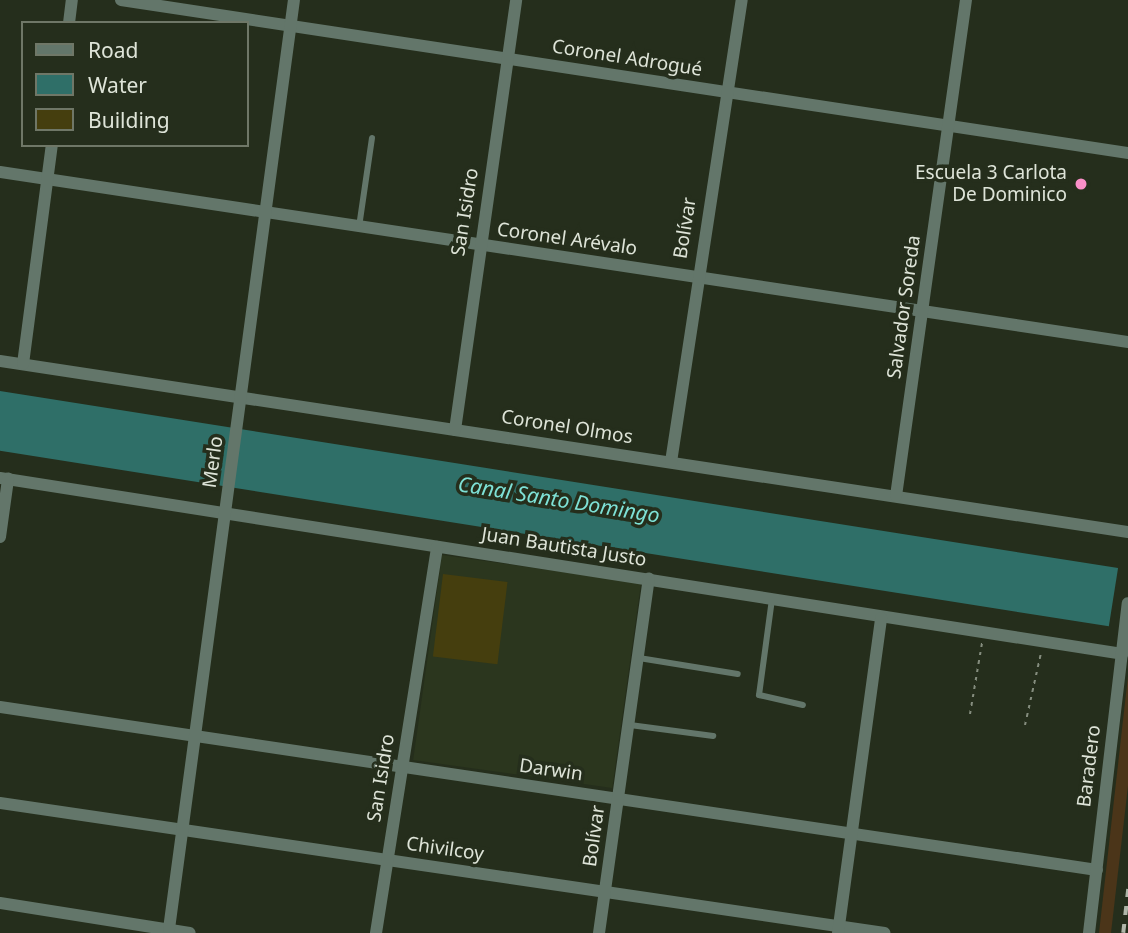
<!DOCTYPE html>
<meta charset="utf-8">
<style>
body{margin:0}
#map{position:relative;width:1128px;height:933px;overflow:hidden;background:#252e1c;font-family:"Noto Sans",sans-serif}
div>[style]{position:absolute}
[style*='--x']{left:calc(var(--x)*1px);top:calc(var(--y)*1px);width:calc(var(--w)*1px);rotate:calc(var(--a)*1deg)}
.built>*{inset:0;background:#2b361e;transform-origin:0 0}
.green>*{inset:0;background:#4b3519}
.water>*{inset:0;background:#2f6f68;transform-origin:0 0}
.building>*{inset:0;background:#453e0e;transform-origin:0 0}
.path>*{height:2px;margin-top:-1px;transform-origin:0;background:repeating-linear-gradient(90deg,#858d7e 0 3.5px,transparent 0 8.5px)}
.lane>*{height:6px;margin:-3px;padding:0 3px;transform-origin:3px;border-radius:3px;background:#63766a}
.street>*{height:12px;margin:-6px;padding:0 6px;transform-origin:6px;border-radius:6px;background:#63766a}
.rail>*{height:3.5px;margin-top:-1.75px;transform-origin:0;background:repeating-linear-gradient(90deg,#afb6a9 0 9px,transparent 0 18px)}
.dots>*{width:19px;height:19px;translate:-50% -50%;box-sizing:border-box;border:4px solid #252e1c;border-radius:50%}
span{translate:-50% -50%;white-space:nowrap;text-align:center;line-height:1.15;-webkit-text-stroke:7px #252e1c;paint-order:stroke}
.street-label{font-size:19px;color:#dee4d8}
.poi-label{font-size:19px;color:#dee4d8}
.right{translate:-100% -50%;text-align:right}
.water-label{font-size:21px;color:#7ee1d6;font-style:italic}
.legend{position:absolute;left:21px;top:21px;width:228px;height:126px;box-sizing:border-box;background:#252e1c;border:2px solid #6f7767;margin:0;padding:9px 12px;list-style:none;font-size:21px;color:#dee4d8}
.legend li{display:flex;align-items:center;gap:14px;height:35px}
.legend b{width:35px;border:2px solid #6f7767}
</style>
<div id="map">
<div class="built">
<div style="left:442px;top:555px;width:201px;height:207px;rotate:8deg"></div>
</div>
<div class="green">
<div style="clip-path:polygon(1128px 676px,1128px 786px,1111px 933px,1099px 933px)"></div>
</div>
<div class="water">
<div style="left:0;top:391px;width:1132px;height:59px;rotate:9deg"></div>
</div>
<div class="building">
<div style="left:443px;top:574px;width:65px;height:83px;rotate:7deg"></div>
</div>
<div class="path">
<div style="--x:970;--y:714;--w:72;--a:-80.4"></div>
<div style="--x:1025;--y:725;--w:74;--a:-77.5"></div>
</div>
<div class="lane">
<div style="--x:359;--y:227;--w:90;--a:-81.7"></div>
<div style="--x:772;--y:599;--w:97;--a:97.7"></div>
<div style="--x:759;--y:695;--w:45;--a:12.8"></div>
<div style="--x:639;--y:658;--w:100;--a:9.2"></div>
<div style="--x:630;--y:725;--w:84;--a:7.5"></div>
</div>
<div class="street">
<div style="--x:121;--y:0;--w:1019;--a:8.64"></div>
<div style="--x:69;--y:23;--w:23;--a:-83"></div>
<div style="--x:0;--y:172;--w:1141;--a:8.57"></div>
<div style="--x:0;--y:361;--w:1141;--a:8.62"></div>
<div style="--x:23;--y:364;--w:221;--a:-82.5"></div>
<div style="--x:455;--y:430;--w:434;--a:-81.9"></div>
<div style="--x:671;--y:462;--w:467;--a:-81.3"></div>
<div style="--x:0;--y:478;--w:1136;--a:8.91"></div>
<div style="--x:896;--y:496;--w:501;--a:-81.97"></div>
<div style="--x:0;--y:537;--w:59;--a:-82.1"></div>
<div style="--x:0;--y:707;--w:1109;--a:8.45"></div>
<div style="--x:0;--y:803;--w:894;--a:8.36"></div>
<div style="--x:0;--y:903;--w:192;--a:9"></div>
<div style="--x:169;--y:929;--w:937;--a:-82.34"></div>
<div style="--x:376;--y:933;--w:391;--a:-81"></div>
<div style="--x:599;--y:933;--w:358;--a:-82"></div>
<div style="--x:838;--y:933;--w:318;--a:-82.2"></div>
<div style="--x:1089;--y:933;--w:332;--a:-83.3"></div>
</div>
<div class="rail">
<div style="--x:1123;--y:933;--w:44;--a:-83.5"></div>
</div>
<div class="dots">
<div style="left:1081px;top:184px;background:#fa8fc8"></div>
</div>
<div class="street-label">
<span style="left:627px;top:58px;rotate:9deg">Coronel Adrogué</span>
<span style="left:465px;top:212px;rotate:-81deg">San Isidro</span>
<span style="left:685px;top:228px;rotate:-81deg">Bolívar</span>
<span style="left:567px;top:239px;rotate:8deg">Coronel Arévalo</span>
<span style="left:904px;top:307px;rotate:-82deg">Salvador Soreda</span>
<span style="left:567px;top:427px;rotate:9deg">Coronel Olmos</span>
<span style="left:213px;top:462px;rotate:-82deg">Merlo</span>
<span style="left:564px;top:547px;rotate:9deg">Juan Bautista Justo</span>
<span style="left:1089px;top:766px;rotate:-83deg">Baradero</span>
<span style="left:551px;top:770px;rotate:8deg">Darwin</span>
<span style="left:381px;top:778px;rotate:-81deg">San Isidro</span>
<span style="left:594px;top:836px;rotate:-82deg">Bolívar</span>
<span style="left:445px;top:849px;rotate:8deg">Chivilcoy</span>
</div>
<div class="poi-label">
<span class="right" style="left:1067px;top:184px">Escuela 3 Carlota<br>De Dominico</span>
</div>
<div class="water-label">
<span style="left:559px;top:499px;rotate:9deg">Canal Santo Domingo</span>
</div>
<ul class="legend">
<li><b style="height:9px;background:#63766a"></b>Road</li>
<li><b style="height:19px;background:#2f6f68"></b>Water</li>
<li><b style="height:19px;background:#453e0e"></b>Building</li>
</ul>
</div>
